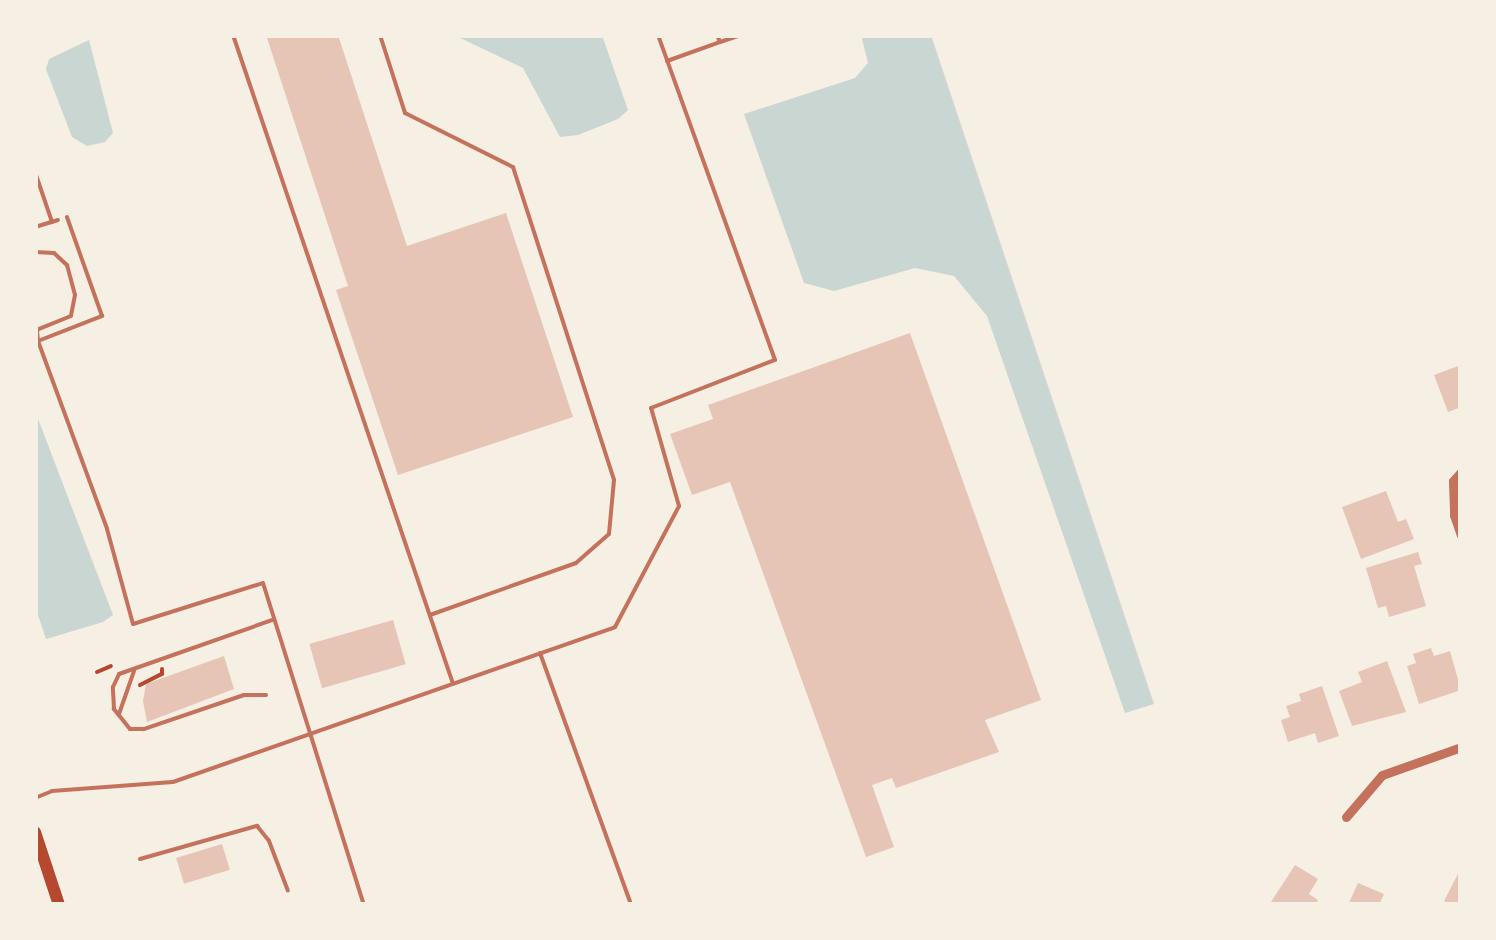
<!DOCTYPE html>
<style>
body{margin:0}
#map{position:relative;width:1496px;height:940px;overflow:hidden;background:#f6efe4;font-family:Manrope,sans-serif}
div>[style]{position:absolute}
[style*='--x']{left:calc(var(--x)*1px);top:calc(var(--y)*1px);width:calc(var(--w)*1px);rotate:calc(var(--a)*1deg)}
.water>*{inset:0;background:#c9d6d2}
.building>*{inset:0;background:#e6c5b7;transform-origin:0 0}
.path>*{height:4px;margin:-2px;padding:0 2px;transform-origin:2px;border-radius:2px;background:#b5482f}
.service>*{height:4px;margin:-2px;padding:0 2px;transform-origin:2px;border-radius:2px;background:#c5725c}
.minor>*{height:9px;margin:-4.5px;padding:0 4.5px;transform-origin:4.5px;border-radius:4.5px;background:#c5725c}
.secondary>*{height:12px;margin:-6px;padding:0 6px;transform-origin:6px;border-radius:6px;background:#b5482f}
span{translate:-50% -50%;white-space:nowrap;text-align:center;line-height:1.15;-webkit-text-stroke:10px #f6efe4;paint-order:stroke}
.frame{position:absolute;inset:0;border:38px solid #f6efe4;pointer-events:none}
</style>
<div id="map">
<div class="water">
<div style="clip-path:polygon(454px 35px,602px 35px,628px 110px,618px 119px,578px 135px,560px 137px,523px 68px)"></div>
<div style="clip-path:polygon(861px 35px,931px 35px,1154px 704px,1125px 713px,987px 316px,954px 276px,915px 268px,834px 291px,804px 283px,744px 114px,855px 78px,868px 63px)"></div>
<div style="clip-path:polygon(89px 40px,113px 133px,105px 142px,87px 146px,72px 137px,46px 69px,49px 59px)"></div>
<div style="clip-path:polygon(35px 411px,113px 615px,103px 622px,46px 639px,35px 606px)"></div>
</div>
<div class="building">
<div style="clip-path:polygon(266px 35px,338px 35px,407px 246px,506px 213px,573px 417px,398px 475px,336px 290px,348px 286px)"></div>
<div style="clip-path:polygon(910px 333px,1041px 700px,985px 720px,999px 752px,896px 788px,892px 778px,872px 785px,894px 847px,866px 857px,730px 482px,692px 495px,670px 434px,713px 419px,708px 405px)"></div>
<div style="clip-path:polygon(1461px 365px,1461px 407px,1448px 412px,1434px 375px)"></div>
<div style="clip-path:polygon(1386px 491px,1398px 522px,1406px 519px,1414px 539px,1361px 559px,1342px 507px)"></div>
<div style="clip-path:polygon(1418px 552px,1422px 564px,1414px 566px,1426px 606px,1389px 617px,1386px 606px,1378px 608px,1366px 568px)"></div>
<div style="left:393px;top:620px;width:46px;height:87px;rotate:74deg"></div>
<div style="clip-path:polygon(1431px 648px,1434px 656px,1450px 651px,1461px 690px,1419px 704px,1407px 666px,1416px 663px,1413px 654px)"></div>
<div style="clip-path:polygon(224px 656px,234px 689px,147px 722px,143px 701px,146px 684px)"></div>
<div style="clip-path:polygon(1387px 661px,1406px 712px,1352px 726px,1339px 691px,1362px 682px,1358px 672px)"></div>
<div style="clip-path:polygon(1322px 686px,1339px 736px,1318px 743px,1315px 733px,1288px 742px,1281px 720px,1290px 717px,1286px 706px,1301px 701px,1299px 694px)"></div>
<div style="left:222px;top:844px;width:27px;height:48px;rotate:73deg"></div>
<div style="clip-path:polygon(1295px 865px,1318px 879px,1309px 894px,1318px 900px,1315px 905px,1269px 905px)"></div>
<div style="clip-path:polygon(1461px 868px,1461px 905px,1452px 905px,1444px 901px)"></div>
<div style="clip-path:polygon(1358px 883px,1384px 894px,1379px 905px,1348px 905px)"></div>
</div>
<div class="path">
<div style="--x:97;--y:672;--w:15;--a:-23"></div>
<div style="--x:140;--y:685;--w:25;--a:-27"></div>
<div style="--x:162;--y:674;--w:5;--a:-90"></div>
</div>
<div class="service">
<div style="--x:233;--y:35;--w:685;--a:71.27"></div>
<div style="--x:380;--y:35;--w:82;--a:72.2"></div>
<div style="--x:405;--y:113;--w:121;--a:26.6"></div>
<div style="--x:513;--y:167;--w:329;--a:72.1"></div>
<div style="--x:614;--y:480;--w:54;--a:95.3"></div>
<div style="--x:609;--y:534;--w:44;--a:138.7"></div>
<div style="--x:576;--y:563;--w:155;--a:160.4"></div>
<div style="--x:720;--y:42;--w:22;--a:-18"></div>
<div style="--x:667;--y:61;--w:56;--a:-19.7"></div>
<div style="--x:720;--y:42;--w:8;--a:-113"></div>
<div style="--x:35;--y:172;--w:53;--a:71.2"></div>
<div style="--x:35;--y:227;--w:24;--a:-17"></div>
<div style="--x:35;--y:252;--w:19;--a:3"></div>
<div style="--x:54;--y:253;--w:18;--a:43"></div>
<div style="--x:67;--y:265;--w:31;--a:75"></div>
<div style="--x:75;--y:295;--w:21;--a:101"></div>
<div style="--x:71;--y:316;--w:37;--a:158"></div>
<div style="--x:37;--y:330;--w:11;--a:85"></div>
<div style="--x:38;--y:341;--w:200;--a:69.8"></div>
<div style="--x:107;--y:529;--w:98;--a:74.7"></div>
<div style="--x:133;--y:624;--w:136;--a:-17.5"></div>
<div style="--x:263;--y:583;--w:337;--a:72.6"></div>
<div style="--x:38;--y:341;--w:69;--a:-21.3"></div>
<div style="--x:102;--y:316;--w:105;--a:-109.5"></div>
<div style="--x:540;--y:653;--w:268;--a:70.1"></div>
<div style="--x:266;--y:695;--w:22;--a:180"></div>
<div style="--x:244;--y:695;--w:106;--a:161.2"></div>
<div style="--x:144;--y:729;--w:14;--a:180"></div>
<div style="--x:130;--y:729;--w:26;--a:-129"></div>
<div style="--x:114;--y:709;--w:22;--a:-93"></div>
<div style="--x:113;--y:687;--w:14;--a:-65"></div>
<div style="--x:119;--y:674;--w:162;--a:-19.4"></div>
<div style="--x:119;--y:714;--w:46;--a:-70.8"></div>
<div style="--x:35;--y:798;--w:18;--a:-22"></div>
<div style="--x:52;--y:791;--w:121;--a:-4.3"></div>
<div style="--x:173;--y:782;--w:468;--a:-19.3"></div>
<div style="--x:615;--y:627;--w:137;--a:-62.1"></div>
<div style="--x:679;--y:506;--w:102;--a:-105.9"></div>
<div style="--x:651;--y:408;--w:133;--a:-21.2"></div>
<div style="--x:775;--y:360;--w:345;--a:-109.8"></div>
<div style="--x:140;--y:859;--w:122;--a:-15.8"></div>
<div style="--x:257;--y:826;--w:19;--a:51"></div>
<div style="--x:269;--y:841;--w:53;--a:69.2"></div>
</div>
<div class="minor">
<div style="--x:1461;--y:472;--w:12;--a:132"></div>
<div style="--x:1453;--y:481;--w:34;--a:88"></div>
<div style="--x:1454;--y:515;--w:21;--a:71"></div>
<div style="--x:1346;--y:817;--w:55;--a:-49.4"></div>
<div style="--x:1382;--y:775;--w:84;--a:-19.5"></div>
</div>
<div class="secondary">
<div style="--x:35;--y:832;--w:77;--a:71.8"></div>
</div>
<div class="frame"></div>
</div>
